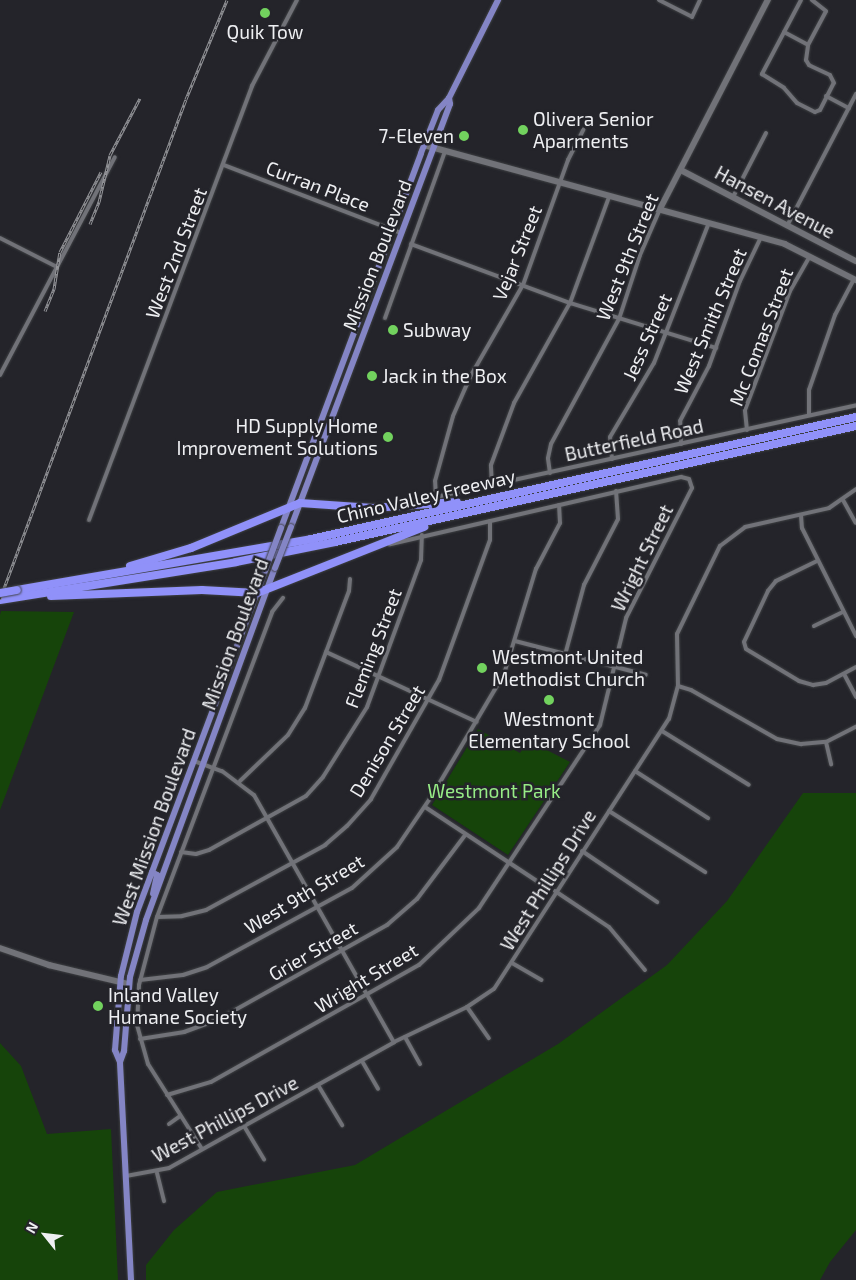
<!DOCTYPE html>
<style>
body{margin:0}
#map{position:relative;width:856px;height:1280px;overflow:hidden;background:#24242a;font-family:"Exo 2",sans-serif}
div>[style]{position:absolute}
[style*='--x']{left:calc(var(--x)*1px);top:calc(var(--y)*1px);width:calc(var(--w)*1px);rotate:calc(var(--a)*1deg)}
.green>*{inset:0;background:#16440a}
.roads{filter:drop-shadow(0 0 1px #3e4043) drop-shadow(0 0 1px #3e4043)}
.street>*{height:4px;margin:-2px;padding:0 2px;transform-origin:2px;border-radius:2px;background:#717278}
.secondary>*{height:5.5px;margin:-2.75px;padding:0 2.75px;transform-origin:2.75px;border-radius:2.75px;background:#717278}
.primary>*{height:6px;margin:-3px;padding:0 3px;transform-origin:3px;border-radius:3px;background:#8485c5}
.highway>*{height:8px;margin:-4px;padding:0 4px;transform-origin:4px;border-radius:4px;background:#9091f9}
.rail>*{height:3px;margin-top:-1.5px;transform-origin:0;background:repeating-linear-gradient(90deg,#24242a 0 4px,#95969a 0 8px);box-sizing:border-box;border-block:1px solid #95969a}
.bridges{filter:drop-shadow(0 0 1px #3e4043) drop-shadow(0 0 1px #3e4043)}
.primary-bridge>*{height:6px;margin:-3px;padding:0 3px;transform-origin:3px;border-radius:3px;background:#8485c5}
.highway-bridge>*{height:8px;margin:-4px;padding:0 4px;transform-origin:4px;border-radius:4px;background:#9091f9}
.dots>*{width:14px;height:14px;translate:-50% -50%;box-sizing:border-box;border:2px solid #24242a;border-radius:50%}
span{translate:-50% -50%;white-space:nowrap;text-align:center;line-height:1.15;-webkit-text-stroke:5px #24242a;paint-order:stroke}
.poi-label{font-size:19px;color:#eeeff2}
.left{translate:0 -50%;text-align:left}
.right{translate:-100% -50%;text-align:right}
.street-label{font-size:19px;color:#eeeff2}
.park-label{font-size:19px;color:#97ec86}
.north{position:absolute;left:20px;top:1210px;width:50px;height:50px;-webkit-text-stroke:4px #24242a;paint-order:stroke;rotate:299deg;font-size:14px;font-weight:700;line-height:20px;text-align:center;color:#eeeff2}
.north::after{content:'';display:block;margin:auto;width:18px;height:22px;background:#eeeff2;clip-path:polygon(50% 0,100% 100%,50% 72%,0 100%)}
</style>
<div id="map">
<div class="green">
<div style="clip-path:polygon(1px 611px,74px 612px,0 810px,0 615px)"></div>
<div style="clip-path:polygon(478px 729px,520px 753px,525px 745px,534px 749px,537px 745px,570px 762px,508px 855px,432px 805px)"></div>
<div style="clip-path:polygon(803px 793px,856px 793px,856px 1230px,830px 1262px,820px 1280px,146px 1280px,146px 1265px,174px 1230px,217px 1192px,355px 1165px,558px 1044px,667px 965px,727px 901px)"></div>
<div style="clip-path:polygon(0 1043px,21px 1066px,47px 1134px,111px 1129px,118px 1280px,0 1280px)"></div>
</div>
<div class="roads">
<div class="street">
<div style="--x:659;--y:0;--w:37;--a:27"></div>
<div style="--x:692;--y:17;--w:19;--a:-65"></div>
<div style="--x:801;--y:0;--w:84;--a:117.8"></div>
<div style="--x:762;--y:74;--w:26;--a:32"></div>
<div style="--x:784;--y:88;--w:20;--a:49"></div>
<div style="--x:797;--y:103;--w:20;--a:27"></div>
<div style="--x:815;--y:112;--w:5;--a:-22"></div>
<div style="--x:820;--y:110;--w:30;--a:-63"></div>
<div style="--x:834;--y:83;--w:9;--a:-117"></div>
<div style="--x:830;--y:75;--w:23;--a:-155"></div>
<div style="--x:809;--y:65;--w:6;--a:-121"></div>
<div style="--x:806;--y:60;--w:15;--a:-82"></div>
<div style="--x:808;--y:45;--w:38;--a:-62"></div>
<div style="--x:826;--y:11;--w:18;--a:-142"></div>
<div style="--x:784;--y:32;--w:27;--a:28"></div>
<div style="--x:826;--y:96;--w:26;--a:28"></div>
<div style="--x:224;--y:165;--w:190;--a:21"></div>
<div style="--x:733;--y:197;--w:72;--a:-62.7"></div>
<div style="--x:787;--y:226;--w:149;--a:-62.4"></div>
<div style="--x:0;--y:238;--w:64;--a:27"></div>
<div style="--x:411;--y:244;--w:170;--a:20.4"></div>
<div style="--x:570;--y:303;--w:153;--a:17.1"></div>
<div style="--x:385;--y:318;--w:177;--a:-70.2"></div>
<div style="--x:0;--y:375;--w:246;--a:-62.2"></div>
<div style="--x:809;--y:415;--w:25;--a:-90"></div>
<div style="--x:809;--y:390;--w:79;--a:-70.9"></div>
<div style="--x:835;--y:315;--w:41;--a:-62.2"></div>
<div style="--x:747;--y:430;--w:20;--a:-96"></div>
<div style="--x:745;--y:410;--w:127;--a:-69.3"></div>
<div style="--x:790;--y:291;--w:40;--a:-60.3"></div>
<div style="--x:681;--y:444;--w:23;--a:-92"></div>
<div style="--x:680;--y:421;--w:62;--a:-62.2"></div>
<div style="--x:709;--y:366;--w:90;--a:-70"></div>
<div style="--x:740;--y:281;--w:49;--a:-64.5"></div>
<div style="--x:612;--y:459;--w:22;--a:-95"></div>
<div style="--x:610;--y:437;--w:86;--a:-59.3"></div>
<div style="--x:654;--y:363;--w:150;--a:-68.6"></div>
<div style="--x:550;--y:473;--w:15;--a:-98"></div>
<div style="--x:548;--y:458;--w:14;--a:-78"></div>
<div style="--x:551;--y:444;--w:142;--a:-61.5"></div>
<div style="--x:619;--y:319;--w:67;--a:-71.8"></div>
<div style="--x:640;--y:255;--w:50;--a:-66.5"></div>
<div style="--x:492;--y:486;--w:21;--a:-93"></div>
<div style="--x:491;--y:465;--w:66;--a:-69.6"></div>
<div style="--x:514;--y:403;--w:115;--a:-60.8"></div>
<div style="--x:570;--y:303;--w:113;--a:-69.8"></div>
<div style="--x:436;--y:498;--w:17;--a:-93"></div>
<div style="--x:435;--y:481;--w:67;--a:-74.5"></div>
<div style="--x:453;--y:416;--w:43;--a:-66.4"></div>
<div style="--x:470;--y:377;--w:106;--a:-60.1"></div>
<div style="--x:523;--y:285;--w:133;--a:-70.2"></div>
<div style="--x:568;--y:160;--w:34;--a:-63"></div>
<div style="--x:843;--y:500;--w:26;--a:61"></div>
<div style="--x:417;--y:501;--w:449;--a:-12.3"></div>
<div style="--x:801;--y:515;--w:13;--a:86"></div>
<div style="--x:802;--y:528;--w:121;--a:63.4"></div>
<div style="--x:89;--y:520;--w:464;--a:-69.4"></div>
<div style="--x:252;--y:86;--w:97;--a:-62.4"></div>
<div style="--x:817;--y:561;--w:46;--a:154"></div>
<div style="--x:776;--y:581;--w:13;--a:129"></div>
<div style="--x:768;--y:591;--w:56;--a:115.2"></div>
<div style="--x:744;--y:642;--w:7;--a:74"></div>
<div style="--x:746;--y:649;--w:62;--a:31.1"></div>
<div style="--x:799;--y:681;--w:15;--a:16"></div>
<div style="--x:813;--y:685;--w:13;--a:-9"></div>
<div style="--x:826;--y:683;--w:34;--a:-28"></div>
<div style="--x:814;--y:626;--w:32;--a:-26"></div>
<div style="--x:515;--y:641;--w:135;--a:14.5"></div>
<div style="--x:326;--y:652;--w:166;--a:24.9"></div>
<div style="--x:565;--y:655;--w:73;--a:-74.8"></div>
<div style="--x:584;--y:585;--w:74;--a:-62.7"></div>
<div style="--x:618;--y:519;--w:28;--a:-94"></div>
<div style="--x:844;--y:674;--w:26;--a:62"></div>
<div style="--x:678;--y:686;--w:14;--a:17"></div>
<div style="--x:691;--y:690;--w:99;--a:29.7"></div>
<div style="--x:777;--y:739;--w:25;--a:12"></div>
<div style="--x:801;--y:744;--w:25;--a:-5"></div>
<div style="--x:826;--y:742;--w:34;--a:-27"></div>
<div style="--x:662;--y:731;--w:102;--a:31.8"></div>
<div style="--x:826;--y:742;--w:23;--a:77"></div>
<div style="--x:194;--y:761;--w:30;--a:20"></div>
<div style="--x:222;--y:771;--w:40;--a:37"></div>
<div style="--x:254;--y:795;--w:284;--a:60.5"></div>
<div style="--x:635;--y:771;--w:87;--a:32.8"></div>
<div style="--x:240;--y:781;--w:66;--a:-43.8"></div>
<div style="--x:288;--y:735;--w:32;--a:-58"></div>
<div style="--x:305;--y:708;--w:125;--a:-69.4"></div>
<div style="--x:349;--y:591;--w:12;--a:-85"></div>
<div style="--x:425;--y:807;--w:145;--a:33.5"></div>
<div style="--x:609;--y:811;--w:114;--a:32.4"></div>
<div style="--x:582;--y:851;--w:91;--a:34.2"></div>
<div style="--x:181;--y:852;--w:15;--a:8"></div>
<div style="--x:196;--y:854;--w:14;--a:-17"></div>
<div style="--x:209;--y:850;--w:111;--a:-29.1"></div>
<div style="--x:306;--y:796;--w:25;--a:-48"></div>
<div style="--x:323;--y:777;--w:83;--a:-57.8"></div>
<div style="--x:367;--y:707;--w:157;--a:-69.8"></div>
<div style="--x:421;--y:560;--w:25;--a:-88"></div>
<div style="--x:555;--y:891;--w:65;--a:33.7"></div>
<div style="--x:609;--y:927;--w:56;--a:50.1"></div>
<div style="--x:157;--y:917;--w:25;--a:-2"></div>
<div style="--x:182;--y:916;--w:25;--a:-14"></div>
<div style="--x:206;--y:910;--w:136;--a:-28.6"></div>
<div style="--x:325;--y:845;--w:29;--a:-41"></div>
<div style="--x:347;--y:826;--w:36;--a:-48"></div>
<div style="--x:371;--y:799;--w:137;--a:-60.3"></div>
<div style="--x:439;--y:680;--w:149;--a:-70"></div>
<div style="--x:490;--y:540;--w:19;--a:-90"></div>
<div style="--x:512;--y:963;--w:34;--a:30"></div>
<div style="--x:140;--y:980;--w:43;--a:-6.6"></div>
<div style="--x:183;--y:975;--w:25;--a:-18"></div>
<div style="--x:207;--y:967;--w:165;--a:-28.6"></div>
<div style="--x:352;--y:888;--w:61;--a:-42.3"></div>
<div style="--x:397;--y:847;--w:64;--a:-55.8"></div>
<div style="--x:433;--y:794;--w:139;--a:-59.4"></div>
<div style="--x:504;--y:674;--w:110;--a:-73.1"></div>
<div style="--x:536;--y:569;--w:52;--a:-62.4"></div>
<div style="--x:560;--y:523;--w:18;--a:-93"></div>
<div style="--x:467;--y:1007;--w:38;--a:55"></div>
<div style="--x:405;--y:1037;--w:31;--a:61"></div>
<div style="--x:140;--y:1039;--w:45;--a:-9"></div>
<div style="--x:184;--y:1032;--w:37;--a:-20"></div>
<div style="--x:219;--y:1019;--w:193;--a:-29.2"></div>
<div style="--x:387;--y:925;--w:40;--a:-41"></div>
<div style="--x:417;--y:899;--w:81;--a:-53"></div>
<div style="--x:362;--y:1061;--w:32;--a:60"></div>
<div style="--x:318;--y:1085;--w:47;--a:59"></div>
<div style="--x:167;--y:1095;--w:46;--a:-16.5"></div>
<div style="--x:211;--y:1082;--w:239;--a:-29.4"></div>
<div style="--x:419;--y:965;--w:83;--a:-43.5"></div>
<div style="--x:479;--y:908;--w:219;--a:-56.5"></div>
<div style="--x:600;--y:725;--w:110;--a:-76.3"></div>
<div style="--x:626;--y:618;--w:146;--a:-63.1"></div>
<div style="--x:692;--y:488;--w:9;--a:-108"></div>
<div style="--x:689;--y:479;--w:8;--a:-166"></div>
<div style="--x:681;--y:477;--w:299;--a:167"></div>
<div style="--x:169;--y:1124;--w:14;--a:-36"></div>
<div style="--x:244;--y:1126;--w:39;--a:59"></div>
<div style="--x:202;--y:1149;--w:101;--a:-122.4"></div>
<div style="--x:148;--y:1064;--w:41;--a:-105.8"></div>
<div style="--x:137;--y:1025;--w:40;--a:-87.1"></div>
<div style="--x:139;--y:985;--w:70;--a:-75.2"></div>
<div style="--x:157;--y:917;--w:326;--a:-69.3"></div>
<div style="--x:272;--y:612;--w:18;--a:-52"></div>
<div style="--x:157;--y:1173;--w:29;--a:76"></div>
<div style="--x:126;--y:1176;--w:44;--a:-10.5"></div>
<div style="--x:169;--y:1168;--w:258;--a:-29.2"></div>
<div style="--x:394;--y:1042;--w:81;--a:-25.6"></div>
<div style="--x:467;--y:1007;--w:32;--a:-34"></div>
<div style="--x:494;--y:989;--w:322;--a:-57.1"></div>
<div style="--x:669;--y:719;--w:34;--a:-75"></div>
<div style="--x:678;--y:686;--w:52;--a:-91.1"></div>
<div style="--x:677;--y:634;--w:98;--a:-64"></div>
<div style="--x:720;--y:546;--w:31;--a:-37"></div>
<div style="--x:745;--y:527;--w:86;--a:-12.7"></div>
<div style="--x:829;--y:508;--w:33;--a:-35"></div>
</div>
<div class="secondary">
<div style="--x:424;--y:145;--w:374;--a:15.3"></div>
<div style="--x:785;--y:244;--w:80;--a:26.9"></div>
<div style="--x:681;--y:170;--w:197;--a:27.5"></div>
<div style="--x:661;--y:207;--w:233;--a:-62.7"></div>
<div style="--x:0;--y:948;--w:52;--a:19.1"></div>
<div style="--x:49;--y:965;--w:82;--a:13.4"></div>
</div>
<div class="primary">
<div style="--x:291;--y:527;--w:452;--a:-69.4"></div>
<div style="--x:450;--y:104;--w:6;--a:-99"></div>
<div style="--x:449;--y:98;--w:110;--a:-63.4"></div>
<div style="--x:281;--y:528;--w:400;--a:-69.5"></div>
<div style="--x:421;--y:153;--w:46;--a:-68.4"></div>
<div style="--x:438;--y:110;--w:16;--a:-47"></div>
<div style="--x:152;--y:872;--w:6;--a:31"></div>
<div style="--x:157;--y:875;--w:19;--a:102"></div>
<div style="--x:120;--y:1062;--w:12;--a:-70"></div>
<div style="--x:124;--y:1051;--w:74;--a:-85.4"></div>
<div style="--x:130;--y:977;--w:59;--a:-74.3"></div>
<div style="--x:146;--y:920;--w:375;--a:-69.9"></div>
<div style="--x:131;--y:1280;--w:218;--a:-92.9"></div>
<div style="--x:120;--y:1062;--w:13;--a:-113"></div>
<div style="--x:115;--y:1050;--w:74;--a:-85.4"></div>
<div style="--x:121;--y:976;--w:66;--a:-76"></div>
<div style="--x:137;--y:912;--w:364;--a:-69.4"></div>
</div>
<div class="highway">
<div style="--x:130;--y:566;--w:64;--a:-16.4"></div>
<div style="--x:191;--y:548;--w:118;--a:-22.4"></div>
<div style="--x:300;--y:503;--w:73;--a:3.9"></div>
<div style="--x:373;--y:508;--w:84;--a:-4.1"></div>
<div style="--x:17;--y:590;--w:298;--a:-9.8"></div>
<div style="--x:311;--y:539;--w:558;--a:-12.62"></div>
<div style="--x:51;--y:596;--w:151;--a:-2.3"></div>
<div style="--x:202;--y:590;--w:55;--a:3.1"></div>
<div style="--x:257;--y:593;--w:180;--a:-21.6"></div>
<div style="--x:0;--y:600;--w:239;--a:-9.1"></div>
<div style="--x:236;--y:562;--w:101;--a:-11.4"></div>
<div style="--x:335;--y:542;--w:534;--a:-12.55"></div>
</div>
</div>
<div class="rail">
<div style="--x:90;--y:224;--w:24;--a:-68"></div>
<div style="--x:99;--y:202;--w:48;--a:-76.8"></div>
<div style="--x:110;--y:155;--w:64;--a:-62.2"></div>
<div style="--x:45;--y:311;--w:24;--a:-68"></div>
<div style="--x:54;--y:289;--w:37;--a:-81"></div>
<div style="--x:60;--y:252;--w:90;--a:-62.9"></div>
<div style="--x:0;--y:599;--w:533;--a:-69.59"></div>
<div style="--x:186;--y:99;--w:107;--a:-67.5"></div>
</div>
<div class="bridges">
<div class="primary-bridge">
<div style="--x:275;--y:568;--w:44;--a:-68.7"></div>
<div style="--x:265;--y:571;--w:46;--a:-69.6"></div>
</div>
<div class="highway-bridge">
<div style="--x:0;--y:593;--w:17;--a:-10"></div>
</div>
</div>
<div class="dots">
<div style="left:265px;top:13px;background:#72d25e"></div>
<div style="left:523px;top:130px;background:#72d25e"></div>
<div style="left:464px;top:136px;background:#72d25e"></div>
<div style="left:393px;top:330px;background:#72d25e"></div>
<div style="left:372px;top:376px;background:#72d25e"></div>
<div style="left:388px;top:437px;background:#72d25e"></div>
<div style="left:482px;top:668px;background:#72d25e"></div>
<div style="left:549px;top:700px;background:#72d25e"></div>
<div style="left:98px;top:1006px;background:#72d25e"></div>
</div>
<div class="poi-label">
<span style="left:265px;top:32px">Quik Tow</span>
<span class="left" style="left:533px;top:130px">Olivera Senior<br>Aparments</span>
<span class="right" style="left:454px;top:136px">7-Eleven</span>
<span class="left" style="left:403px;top:330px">Subway</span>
<span class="left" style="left:382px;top:376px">Jack in the Box</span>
<span class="right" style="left:378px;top:437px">HD Supply Home<br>Improvement Solutions</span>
<span class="left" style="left:492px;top:668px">Westmont United<br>Methodist Church</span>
<span style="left:549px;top:730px">Westmont<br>Elementary School</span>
<span class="left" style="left:108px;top:1006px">Inland Valley<br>Humane Society</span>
</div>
<div class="street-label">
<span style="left:318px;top:186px;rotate:21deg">Curran Place</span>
<span style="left:775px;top:202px;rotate:28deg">Hansen Avenue</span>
<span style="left:176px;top:253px;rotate:-69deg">West 2nd Street</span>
<span style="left:517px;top:253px;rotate:-68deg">Vejar Street</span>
<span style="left:377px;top:255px;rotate:-69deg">Mission Boulevard</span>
<span style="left:627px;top:257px;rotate:-68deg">West 9th Street</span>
<span style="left:710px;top:321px;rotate:-67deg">West Smith Street</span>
<span style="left:647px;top:337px;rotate:-66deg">Jess Street</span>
<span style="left:761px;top:337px;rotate:-69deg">Mc Comas Street</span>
<span style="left:634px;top:440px;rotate:-12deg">Butterfield Road</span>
<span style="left:426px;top:496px;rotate:-13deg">Chino Valley Freeway</span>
<span style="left:642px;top:558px;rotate:-64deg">Wright Street</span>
<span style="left:235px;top:634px;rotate:-70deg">Mission Boulevard</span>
<span style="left:373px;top:648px;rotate:-69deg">Fleming Street</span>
<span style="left:387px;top:741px;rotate:-59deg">Denison Street</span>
<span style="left:154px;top:827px;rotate:-70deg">West Mission Boulevard</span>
<span style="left:548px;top:880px;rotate:-58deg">West Phillips Drive</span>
<span style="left:304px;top:894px;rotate:-31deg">West 9th Street</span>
<span style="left:313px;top:951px;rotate:-30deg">Grier Street</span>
<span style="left:366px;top:978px;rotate:-31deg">Wright Street</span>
<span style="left:225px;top:1119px;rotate:-28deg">West Phillips Drive</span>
</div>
<div class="park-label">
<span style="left:494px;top:791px">Westmont Park</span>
</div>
<div class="north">N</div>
</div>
